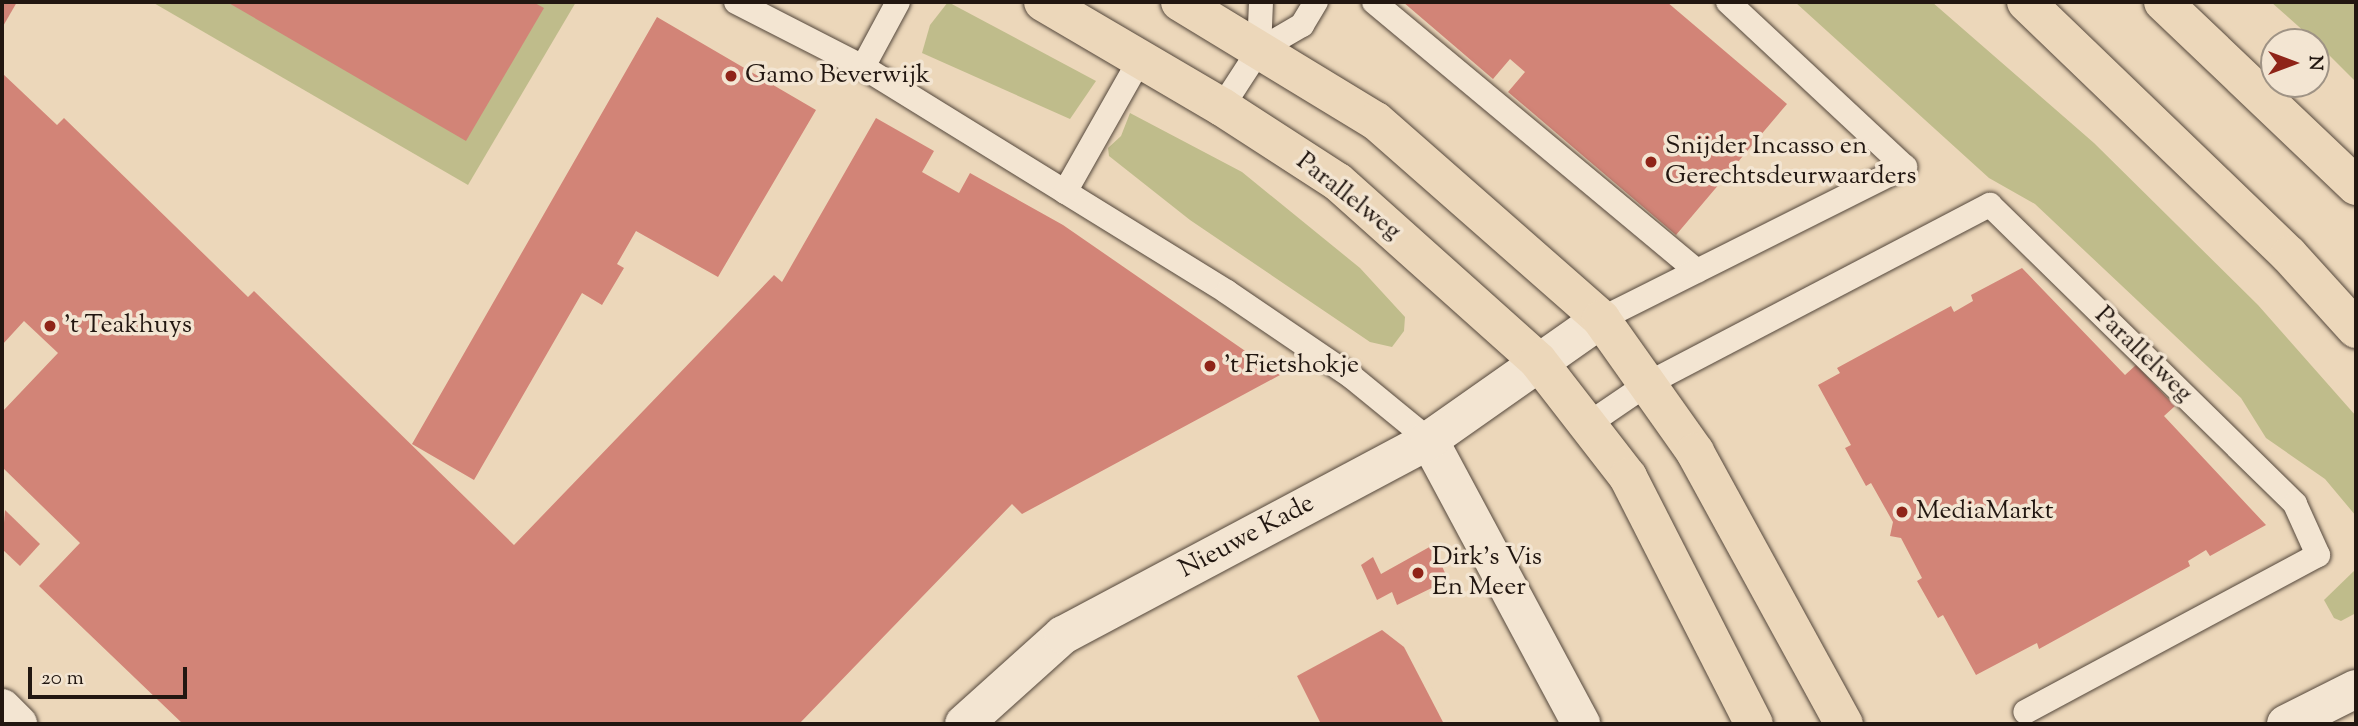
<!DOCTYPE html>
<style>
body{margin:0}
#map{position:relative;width:2358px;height:726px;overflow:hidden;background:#ecd7ba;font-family:"Sorts Mill Goudy",serif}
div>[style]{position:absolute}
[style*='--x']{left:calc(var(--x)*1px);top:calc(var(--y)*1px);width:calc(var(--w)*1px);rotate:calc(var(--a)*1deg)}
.green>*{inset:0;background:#bfbc8b}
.pier>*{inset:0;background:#ecd7ba}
.building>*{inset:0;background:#d28477}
.roads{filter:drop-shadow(0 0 2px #54473b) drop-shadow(0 0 2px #54473b)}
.lane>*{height:24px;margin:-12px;padding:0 12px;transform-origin:12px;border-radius:12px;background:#f3e5d2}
.street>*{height:38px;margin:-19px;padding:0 19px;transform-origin:19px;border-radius:19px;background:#f3e5d2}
.secondary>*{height:38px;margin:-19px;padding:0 19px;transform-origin:19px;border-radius:19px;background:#f3e5d2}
.primary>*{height:38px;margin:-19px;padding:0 19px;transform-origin:19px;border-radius:19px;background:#ecd7ba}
.highway>*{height:38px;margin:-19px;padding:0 19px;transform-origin:19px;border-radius:19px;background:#ecd7ba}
.dots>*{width:19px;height:19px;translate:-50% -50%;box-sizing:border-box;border:4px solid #f3e5d2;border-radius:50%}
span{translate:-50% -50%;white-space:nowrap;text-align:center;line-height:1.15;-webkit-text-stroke:7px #f3e5d2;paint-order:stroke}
.poi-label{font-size:26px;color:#221711}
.left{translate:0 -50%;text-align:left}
.street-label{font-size:26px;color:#221711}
.frame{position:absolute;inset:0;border:4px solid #221711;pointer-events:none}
.north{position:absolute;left:2260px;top:28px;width:70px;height:70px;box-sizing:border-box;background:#f3e5d2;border:2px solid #9f9385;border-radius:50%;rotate:90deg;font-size:19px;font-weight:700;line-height:28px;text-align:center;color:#221711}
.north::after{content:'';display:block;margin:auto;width:24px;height:32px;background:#8f2418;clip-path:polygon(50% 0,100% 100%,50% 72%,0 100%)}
.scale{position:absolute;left:28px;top:667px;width:159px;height:32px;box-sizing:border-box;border:4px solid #221711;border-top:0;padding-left:9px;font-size:21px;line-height:24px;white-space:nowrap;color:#221711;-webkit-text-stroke:5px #f3e5d2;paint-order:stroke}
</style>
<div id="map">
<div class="green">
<div style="clip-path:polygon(152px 2px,576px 2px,468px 185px)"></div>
<div style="clip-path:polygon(948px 2px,1096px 81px,1070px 119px,922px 53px,930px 25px)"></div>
<div style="clip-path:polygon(1795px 2px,1932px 2px,2094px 143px,2258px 305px,2356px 416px,2356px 516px,2325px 479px,2266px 438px,2241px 398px,2035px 204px,1989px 178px)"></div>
<div style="clip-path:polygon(2271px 2px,2356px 2px,2356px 82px,2316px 42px)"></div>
<div style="clip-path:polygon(1130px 113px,1242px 172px,1360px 268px,1405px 317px,1404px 331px,1392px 347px,1370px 342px,1190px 220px,1109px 156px,1108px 148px,1121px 136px)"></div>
<div style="clip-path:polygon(2356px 569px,2356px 613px,2341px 621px,2334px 618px,2324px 600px)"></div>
</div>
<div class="pier">
<div style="clip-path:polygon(1399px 621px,1450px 724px,1335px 724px,1321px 698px,1272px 724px,1206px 724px)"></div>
</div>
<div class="building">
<div style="clip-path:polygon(2px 2px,17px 2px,2px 28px)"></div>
<div style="clip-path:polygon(227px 2px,533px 2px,544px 8px,466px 141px)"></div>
<div style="clip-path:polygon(1403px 2px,1667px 2px,1787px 104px,1676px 235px,1508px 92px,1525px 72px,1510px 59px,1493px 79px)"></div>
<div style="clip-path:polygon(657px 17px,816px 110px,718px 277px,636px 231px,617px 264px,624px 268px,602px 305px,582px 293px,474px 480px,412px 444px)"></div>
<div style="clip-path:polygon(2px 73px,57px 125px,64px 118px,248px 297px,254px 291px,514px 545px,774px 275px,782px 282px,876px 118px,934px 151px,922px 172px,959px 193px,970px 173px,1063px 225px,1280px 375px,1022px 514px,1012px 504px,799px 724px,183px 724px,39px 586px,80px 543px,2px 467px,2px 412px,58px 353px,24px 321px,2px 345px)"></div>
<div style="clip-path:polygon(2022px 268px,2125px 375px,2136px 365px,2175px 406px,2164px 416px,2266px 525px,2210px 556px,2206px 550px,2188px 561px,2190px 566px,2039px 649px,2037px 643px,1976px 675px,1943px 615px,1938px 618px,1917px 581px,1922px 578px,1901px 538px,1890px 536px,1893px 522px,1871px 483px,1866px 486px,1845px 448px,1851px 445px,1818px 385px,1840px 373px,1837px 368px,1951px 306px,1954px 312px,1973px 301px,1971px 295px)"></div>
<div style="clip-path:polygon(5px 510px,40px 544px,20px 566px,2px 549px)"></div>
<div style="clip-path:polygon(1433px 545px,1448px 580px,1397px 605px,1392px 592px,1377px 600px,1361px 565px,1373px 557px,1381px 574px)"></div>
<div style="clip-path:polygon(1382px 630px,1404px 647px,1444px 724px,1321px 724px,1297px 676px)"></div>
</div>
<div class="roads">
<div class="lane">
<div style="--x:736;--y:2;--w:143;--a:27.1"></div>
<div style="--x:898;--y:2;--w:74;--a:118.3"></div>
<div style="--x:863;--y:67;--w:428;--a:31.7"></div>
<div style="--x:1227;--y:292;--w:151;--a:34.2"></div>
<div style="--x:1352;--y:377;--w:99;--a:39.3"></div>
<div style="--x:1374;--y:2;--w:420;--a:39.8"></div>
<div style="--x:1259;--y:50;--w:48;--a:-87.6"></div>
<div style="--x:1222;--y:107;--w:68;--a:-57"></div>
<div style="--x:1259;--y:50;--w:50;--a:-30.2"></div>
<div style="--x:1302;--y:25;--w:27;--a:-59"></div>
<div style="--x:1065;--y:192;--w:150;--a:-60.5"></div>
<div style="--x:1601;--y:319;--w:340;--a:-26.6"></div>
<div style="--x:1905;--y:167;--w:242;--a:-137"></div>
<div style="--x:1587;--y:425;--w:73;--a:-34.3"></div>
<div style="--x:1647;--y:384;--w:387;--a:-27.6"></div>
<div style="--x:1990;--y:205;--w:427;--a:44.4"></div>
<div style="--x:2295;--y:504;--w:56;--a:65.7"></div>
<div style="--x:2318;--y:555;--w:332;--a:151.8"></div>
</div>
<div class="street">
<div style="--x:1429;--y:440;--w:322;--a:61.8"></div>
<div style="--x:2;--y:708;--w:23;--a:45"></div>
<div style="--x:964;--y:724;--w:133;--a:-42"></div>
<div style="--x:1063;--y:635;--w:415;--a:-28"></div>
<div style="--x:1429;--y:440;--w:210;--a:-35.1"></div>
</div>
<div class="secondary">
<div style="--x:2286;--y:724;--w:78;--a:-26.6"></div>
</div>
<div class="primary">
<div style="--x:1043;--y:2;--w:208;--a:30.4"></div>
<div style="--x:1222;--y:107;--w:138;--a:32.9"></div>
<div style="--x:1338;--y:182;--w:268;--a:41.8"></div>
<div style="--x:1538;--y:361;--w:147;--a:52.2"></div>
<div style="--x:1628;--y:477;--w:277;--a:63"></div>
<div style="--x:1180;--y:2;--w:229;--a:31.3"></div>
<div style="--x:1376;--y:121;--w:300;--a:41.3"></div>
<div style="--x:1601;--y:319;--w:163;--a:54.7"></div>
<div style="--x:1695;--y:452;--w:310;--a:61.3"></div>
</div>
<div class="highway">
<div style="--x:2026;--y:2;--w:365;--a:43.9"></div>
<div style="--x:2289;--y:255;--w:100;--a:47.8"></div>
<div style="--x:2163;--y:2;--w:267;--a:43.6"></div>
</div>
</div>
<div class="dots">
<div style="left:731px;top:76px;background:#8f2418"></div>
<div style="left:1651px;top:162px;background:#8f2418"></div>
<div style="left:50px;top:326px;background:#8f2418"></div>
<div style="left:1210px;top:366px;background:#8f2418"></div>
<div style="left:1902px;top:512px;background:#8f2418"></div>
<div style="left:1418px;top:573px;background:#8f2418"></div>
</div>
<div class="poi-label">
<span class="left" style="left:745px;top:76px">Gamo Beverwijk</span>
<span class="left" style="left:1665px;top:162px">Snijder Incasso en<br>Gerechtsdeurwaarders</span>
<span class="left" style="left:64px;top:326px">'t Teakhuys</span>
<span class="left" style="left:1224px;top:366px">'t Fietshokje</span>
<span class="left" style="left:1916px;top:512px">MediaMarkt</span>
<span class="left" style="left:1432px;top:573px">Dirk's Vis<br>En Meer</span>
</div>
<div class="street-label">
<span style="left:1348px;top:197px;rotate:38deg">Parallelweg</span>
<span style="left:2143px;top:355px;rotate:44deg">Parallelweg</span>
<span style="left:1247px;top:537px;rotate:-28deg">Nieuwe Kade</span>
</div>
<div class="frame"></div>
<div class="north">N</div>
<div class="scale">20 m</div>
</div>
